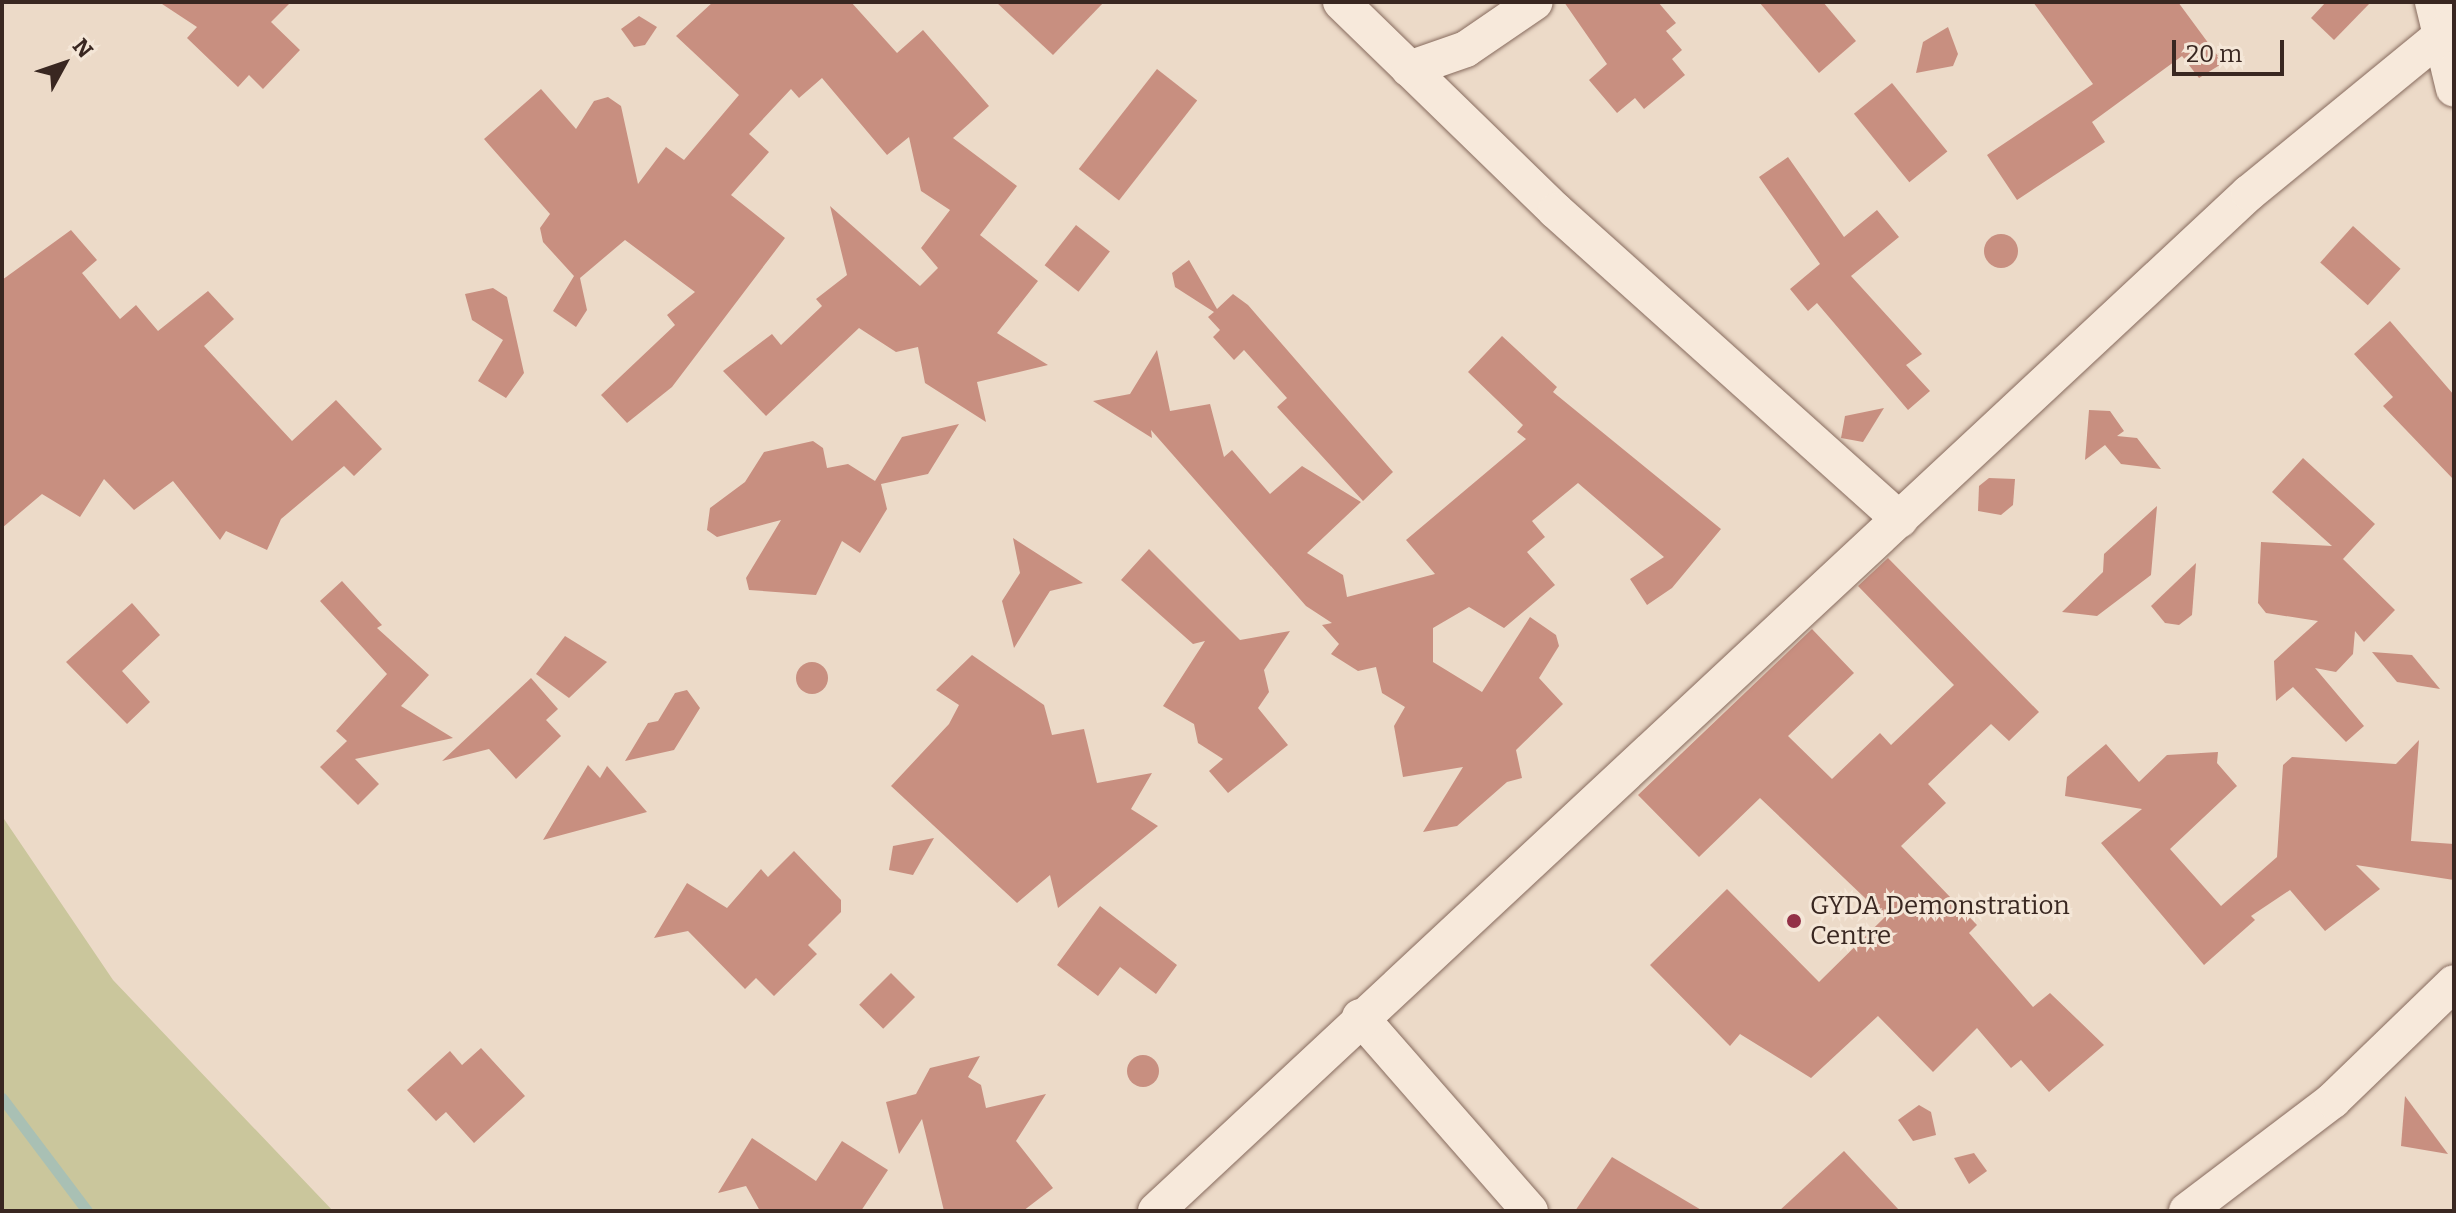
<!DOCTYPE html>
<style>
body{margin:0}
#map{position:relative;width:2456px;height:1213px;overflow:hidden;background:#ecdac8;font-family:Bitter,serif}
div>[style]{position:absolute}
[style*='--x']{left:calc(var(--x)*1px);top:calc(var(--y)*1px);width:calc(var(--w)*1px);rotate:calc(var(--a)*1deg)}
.green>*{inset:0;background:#cac69c}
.stream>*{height:11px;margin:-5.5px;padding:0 5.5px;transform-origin:5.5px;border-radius:5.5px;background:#a9c0b4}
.building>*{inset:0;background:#c88f80;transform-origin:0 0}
.round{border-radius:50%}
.roads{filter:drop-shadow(0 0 2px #876b5e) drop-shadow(0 0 2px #876b5e)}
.minor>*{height:36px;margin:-18px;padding:0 18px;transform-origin:18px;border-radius:18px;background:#f7e9db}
.dots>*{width:22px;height:22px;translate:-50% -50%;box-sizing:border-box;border:4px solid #f4e6d7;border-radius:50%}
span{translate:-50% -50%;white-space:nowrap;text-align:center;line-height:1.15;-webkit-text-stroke:6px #f4e6d7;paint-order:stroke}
.poi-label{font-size:26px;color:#392721}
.left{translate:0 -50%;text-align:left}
.frame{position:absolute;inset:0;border:4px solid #392721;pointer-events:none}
.north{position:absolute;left:24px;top:24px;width:80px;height:80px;-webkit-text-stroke:6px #f4e6d7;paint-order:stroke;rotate:50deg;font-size:22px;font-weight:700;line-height:32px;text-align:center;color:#392721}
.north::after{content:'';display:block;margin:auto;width:28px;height:36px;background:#392721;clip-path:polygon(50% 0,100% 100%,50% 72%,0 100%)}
.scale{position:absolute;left:2172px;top:40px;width:112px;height:36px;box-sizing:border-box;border:4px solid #392721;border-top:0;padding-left:10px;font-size:24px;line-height:28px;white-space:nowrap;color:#392721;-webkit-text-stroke:6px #f4e6d7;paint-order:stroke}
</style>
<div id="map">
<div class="green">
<div style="clip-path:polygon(2px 816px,113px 980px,333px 1211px,2px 1211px)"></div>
</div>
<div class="stream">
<div style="--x:2;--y:1098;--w:141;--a:53"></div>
</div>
<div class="building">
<div style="clip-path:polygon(159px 2px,291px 2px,271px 22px,300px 50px,263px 89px,249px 75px,238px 87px,187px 38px,197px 27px)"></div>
<div style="clip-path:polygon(713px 2px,851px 2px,897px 53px,923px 30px,989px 106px,953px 138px,1017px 186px,980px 235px,1038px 281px,997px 333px,1048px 365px,977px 382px,986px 422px,925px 383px,918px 347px,896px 352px,859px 328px,766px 416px,723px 371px,772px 334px,781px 345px,822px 306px,816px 299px,847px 275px,830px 206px,920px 286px,938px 268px,921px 248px,950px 210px,921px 191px,909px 137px,887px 155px,822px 78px,799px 98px,791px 89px,749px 134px,769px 152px,731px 195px,785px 238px,672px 387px,627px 423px,601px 395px,675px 325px,667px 315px,695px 292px,625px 240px,580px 278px,587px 310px,576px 327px,553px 311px,574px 276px,543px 242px,540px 228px,550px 214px,484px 139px,541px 89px,576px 129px,594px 101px,608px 97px,621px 106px,638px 184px,666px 147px,684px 160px,739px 95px,676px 36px)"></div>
<div style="clip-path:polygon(996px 2px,1104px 2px,1053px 55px)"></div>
<div style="clip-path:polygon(1564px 2px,1658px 2px,1676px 23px,1666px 31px,1682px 50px,1672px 59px,1685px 75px,1644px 109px,1635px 98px,1617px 113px,1589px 80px,1607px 64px)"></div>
<div style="clip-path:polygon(1759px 2px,1823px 2px,1856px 41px,1819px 73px)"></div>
<div style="clip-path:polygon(2033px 2px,2178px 2px,2223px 63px,2199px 78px,2182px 56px,2092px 122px,2105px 142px,2017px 200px,1987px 155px,2093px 84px)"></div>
<div style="clip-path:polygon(2326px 2px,2371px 2px,2334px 40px,2311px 18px)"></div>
<div style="clip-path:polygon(639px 16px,657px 27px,645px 45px,634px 47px,621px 29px)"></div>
<div style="clip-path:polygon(1948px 27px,1958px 54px,1953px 66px,1916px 73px,1923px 42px)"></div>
<div style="left:1157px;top:69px;width:51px;height:127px;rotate:38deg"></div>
<div style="left:1892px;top:83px;width:88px;height:49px;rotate:51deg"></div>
<div style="clip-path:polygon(1788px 157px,1844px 237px,1877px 210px,1899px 237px,1851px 276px,1922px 354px,1906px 365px,1930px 391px,1908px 410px,1817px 303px,1808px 311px,1790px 289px,1820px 264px,1759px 177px)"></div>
<div style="left:1076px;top:225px;width:43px;height:51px;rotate:38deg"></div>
<div style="left:2353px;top:226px;width:64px;height:49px;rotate:42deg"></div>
<div style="clip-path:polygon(71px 230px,97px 260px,82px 273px,120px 319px,136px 305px,158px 331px,208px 291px,234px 319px,204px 346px,292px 441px,336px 400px,382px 449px,354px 476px,344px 466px,281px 519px,267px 550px,226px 531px,220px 540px,173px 481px,134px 510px,104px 479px,80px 517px,42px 494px,2px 528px,2px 280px)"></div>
<div class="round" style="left:1984px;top:234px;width:34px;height:34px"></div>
<div style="clip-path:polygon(1189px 260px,1217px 309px,1233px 294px,1248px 305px,1393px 472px,1363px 501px,1277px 407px,1287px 398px,1244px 350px,1234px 360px,1213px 337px,1220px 330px,1208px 317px,1214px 312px,1175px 287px,1172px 273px)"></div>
<div style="clip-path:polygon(493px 288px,507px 297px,524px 373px,506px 398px,478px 381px,503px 340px,472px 320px,465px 294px)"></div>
<div style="clip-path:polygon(2390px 321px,2454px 395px,2454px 480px,2383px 406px,2393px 397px,2354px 354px)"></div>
<div style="clip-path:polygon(1502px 336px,1557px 387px,1553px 392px,1721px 529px,1672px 588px,1647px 605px,1630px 579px,1664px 557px,1578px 483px,1532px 521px,1545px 537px,1527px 552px,1555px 585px,1504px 628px,1469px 607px,1433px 628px,1433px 662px,1482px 692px,1530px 617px,1556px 635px,1559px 646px,1539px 678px,1563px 704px,1516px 750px,1522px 778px,1507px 782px,1457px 826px,1423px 832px,1463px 767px,1403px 777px,1394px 726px,1405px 707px,1382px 693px,1376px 667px,1358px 671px,1331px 654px,1339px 644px,1322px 625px,1332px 623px,1306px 606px,1151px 430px,1152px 438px,1093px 401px,1130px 394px,1157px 350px,1170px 411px,1210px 404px,1224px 457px,1232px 450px,1270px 494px,1302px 466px,1361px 502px,1307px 553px,1343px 575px,1347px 597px,1435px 574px,1406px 540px,1526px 439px,1517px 432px,1523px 425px,1468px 372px)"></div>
<div style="clip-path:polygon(1884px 408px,1863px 442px,1841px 438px,1845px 416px)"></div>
<div style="clip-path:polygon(2089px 410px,2110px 411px,2124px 431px,2117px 436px,2137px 438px,2161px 469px,2121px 464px,2105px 445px,2085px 460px)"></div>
<div style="clip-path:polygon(959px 424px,928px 474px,881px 484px,887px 509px,860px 553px,842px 541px,816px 595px,749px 590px,746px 578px,781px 520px,717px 537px,707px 530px,710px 508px,745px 482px,764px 452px,813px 441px,823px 448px,827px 468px,848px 464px,875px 481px,902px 437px)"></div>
<div style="clip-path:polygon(2303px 458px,2375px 524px,2343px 559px,2395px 610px,2364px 642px,2355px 631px,2353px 654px,2336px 672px,2315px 668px,2364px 726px,2346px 742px,2293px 687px,2276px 701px,2274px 661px,2318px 621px,2266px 613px,2258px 603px,2261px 542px,2332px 546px,2272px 492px)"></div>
<div style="clip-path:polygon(1989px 478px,2015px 479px,2013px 505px,2001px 515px,1978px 511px,1979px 486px)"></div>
<div style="clip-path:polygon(2157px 506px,2151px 575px,2097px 616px,2062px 612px,2103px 572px,2104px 554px)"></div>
<div style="clip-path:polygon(1013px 538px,1083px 583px,1050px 591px,1014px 648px,1002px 601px,1020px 573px)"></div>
<div style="clip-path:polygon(1149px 549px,1240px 640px,1290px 631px,1264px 670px,1269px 692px,1258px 708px,1288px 745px,1228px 793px,1209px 771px,1223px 759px,1198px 743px,1194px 724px,1163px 706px,1205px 641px,1193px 644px,1121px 580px)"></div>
<div style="clip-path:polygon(1888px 558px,2039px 712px,2009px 741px,1991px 724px,1928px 784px,1946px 803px,1901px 846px,1977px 925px,1969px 933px,2033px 1007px,2050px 993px,2104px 1045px,2049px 1092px,2021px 1060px,2011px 1068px,1977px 1028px,1933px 1072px,1878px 1016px,1811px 1078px,1740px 1034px,1730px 1046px,1650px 965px,1727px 889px,1819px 982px,1885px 917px,1760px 798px,1699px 857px,1638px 795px,1812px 629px,1854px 673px,1788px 736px,1832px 779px,1880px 733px,1891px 745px,1954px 685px,1858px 586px)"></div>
<div style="clip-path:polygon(2196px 563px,2192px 615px,2179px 625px,2165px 623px,2151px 606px)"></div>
<div style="clip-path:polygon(342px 581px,382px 625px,377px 628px,429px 675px,401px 706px,453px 738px,355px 759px,379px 784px,358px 805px,320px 767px,347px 741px,336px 731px,387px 674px,320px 601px)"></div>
<div style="clip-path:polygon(132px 603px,160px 635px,122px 671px,150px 702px,127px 724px,66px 662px)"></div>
<div style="clip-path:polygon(565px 636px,607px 662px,569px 698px,536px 674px)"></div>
<div style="clip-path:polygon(2372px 652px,2412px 655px,2440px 689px,2397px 682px)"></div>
<div style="clip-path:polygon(972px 655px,1044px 705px,1052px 735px,1084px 729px,1097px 783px,1152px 773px,1131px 809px,1158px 826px,1058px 908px,1050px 875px,1017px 903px,891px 786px,949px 724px,959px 705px,936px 690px)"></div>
<div class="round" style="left:796px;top:662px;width:32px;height:32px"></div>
<div style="clip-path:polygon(531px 678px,558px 709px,546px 720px,561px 736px,516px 779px,489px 749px,442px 761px)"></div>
<div style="clip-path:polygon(687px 690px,700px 708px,674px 750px,625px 761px,648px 723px,658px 721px,675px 693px)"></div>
<div style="clip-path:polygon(2419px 740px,2411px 841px,2454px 844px,2454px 880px,2356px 865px,2380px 889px,2325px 931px,2290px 890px,2251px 916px,2255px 920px,2204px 965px,2101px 843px,2142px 809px,2065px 796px,2067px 777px,2106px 744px,2139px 782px,2167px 755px,2218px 752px,2217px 763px,2237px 786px,2170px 849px,2221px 906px,2277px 857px,2283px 765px,2292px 757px,2396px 764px)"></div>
<div style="clip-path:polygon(588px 765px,600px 778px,607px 766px,647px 812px,543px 840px)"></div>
<div style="clip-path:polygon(934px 838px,913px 875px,889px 870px,893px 846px)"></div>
<div style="clip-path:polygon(794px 851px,841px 900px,841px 912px,808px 945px,817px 954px,774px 996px,756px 978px,745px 989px,688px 931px,654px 938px,687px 883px,727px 908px,761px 869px,768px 877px)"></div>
<div style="clip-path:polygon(1100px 906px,1177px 965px,1156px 994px,1120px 967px,1098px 996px,1057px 965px)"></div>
<div style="left:891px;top:973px;width:34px;height:45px;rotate:45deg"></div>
<div style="clip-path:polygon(481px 1048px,525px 1096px,474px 1143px,446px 1112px,436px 1121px,407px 1090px,450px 1051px,462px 1065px)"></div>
<div class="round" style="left:1127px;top:1055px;width:32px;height:32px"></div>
<div style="clip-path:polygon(980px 1056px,968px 1077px,981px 1085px,986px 1108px,1046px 1094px,1016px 1141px,1053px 1188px,1023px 1211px,944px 1211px,922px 1119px,899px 1154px,886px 1102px,916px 1094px,930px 1068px)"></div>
<div style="clip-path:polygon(2405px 1096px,2448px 1154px,2401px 1146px)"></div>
<div style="clip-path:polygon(1919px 1105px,1931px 1112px,1936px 1135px,1913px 1141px,1898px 1120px)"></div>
<div style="clip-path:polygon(752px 1138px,816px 1181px,842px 1141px,888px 1170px,861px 1211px,760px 1211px,746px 1186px,718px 1193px)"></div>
<div style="clip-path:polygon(1844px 1151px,1900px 1211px,1779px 1211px)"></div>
<div style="clip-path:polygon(1974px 1153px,1987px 1171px,1969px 1184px,1954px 1158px)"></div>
<div style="clip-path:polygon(1612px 1157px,1703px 1211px,1575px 1211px)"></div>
</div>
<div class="roads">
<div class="minor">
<div style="--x:1341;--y:2;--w:300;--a:44.2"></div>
<div style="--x:1556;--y:211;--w:462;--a:41.9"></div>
<div style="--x:2433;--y:2;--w:89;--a:76.4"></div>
<div style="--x:1409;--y:69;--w:60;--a:-19.3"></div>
<div style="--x:1466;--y:49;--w:83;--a:-34.3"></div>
<div style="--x:1360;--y:1017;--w:258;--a:48.8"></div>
<div style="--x:1156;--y:1211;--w:1494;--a:-42.97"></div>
<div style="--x:2249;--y:193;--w:265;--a:-39.3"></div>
<div style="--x:2187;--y:1211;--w:183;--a:-37.2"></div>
<div style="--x:2333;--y:1100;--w:168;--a:-44"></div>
</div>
</div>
<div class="dots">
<div style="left:1794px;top:921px;background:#933147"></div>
</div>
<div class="poi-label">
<span class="left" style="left:1810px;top:921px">GYDA Demonstration<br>Centre</span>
</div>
<div class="frame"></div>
<div class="north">N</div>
<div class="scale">20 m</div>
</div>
